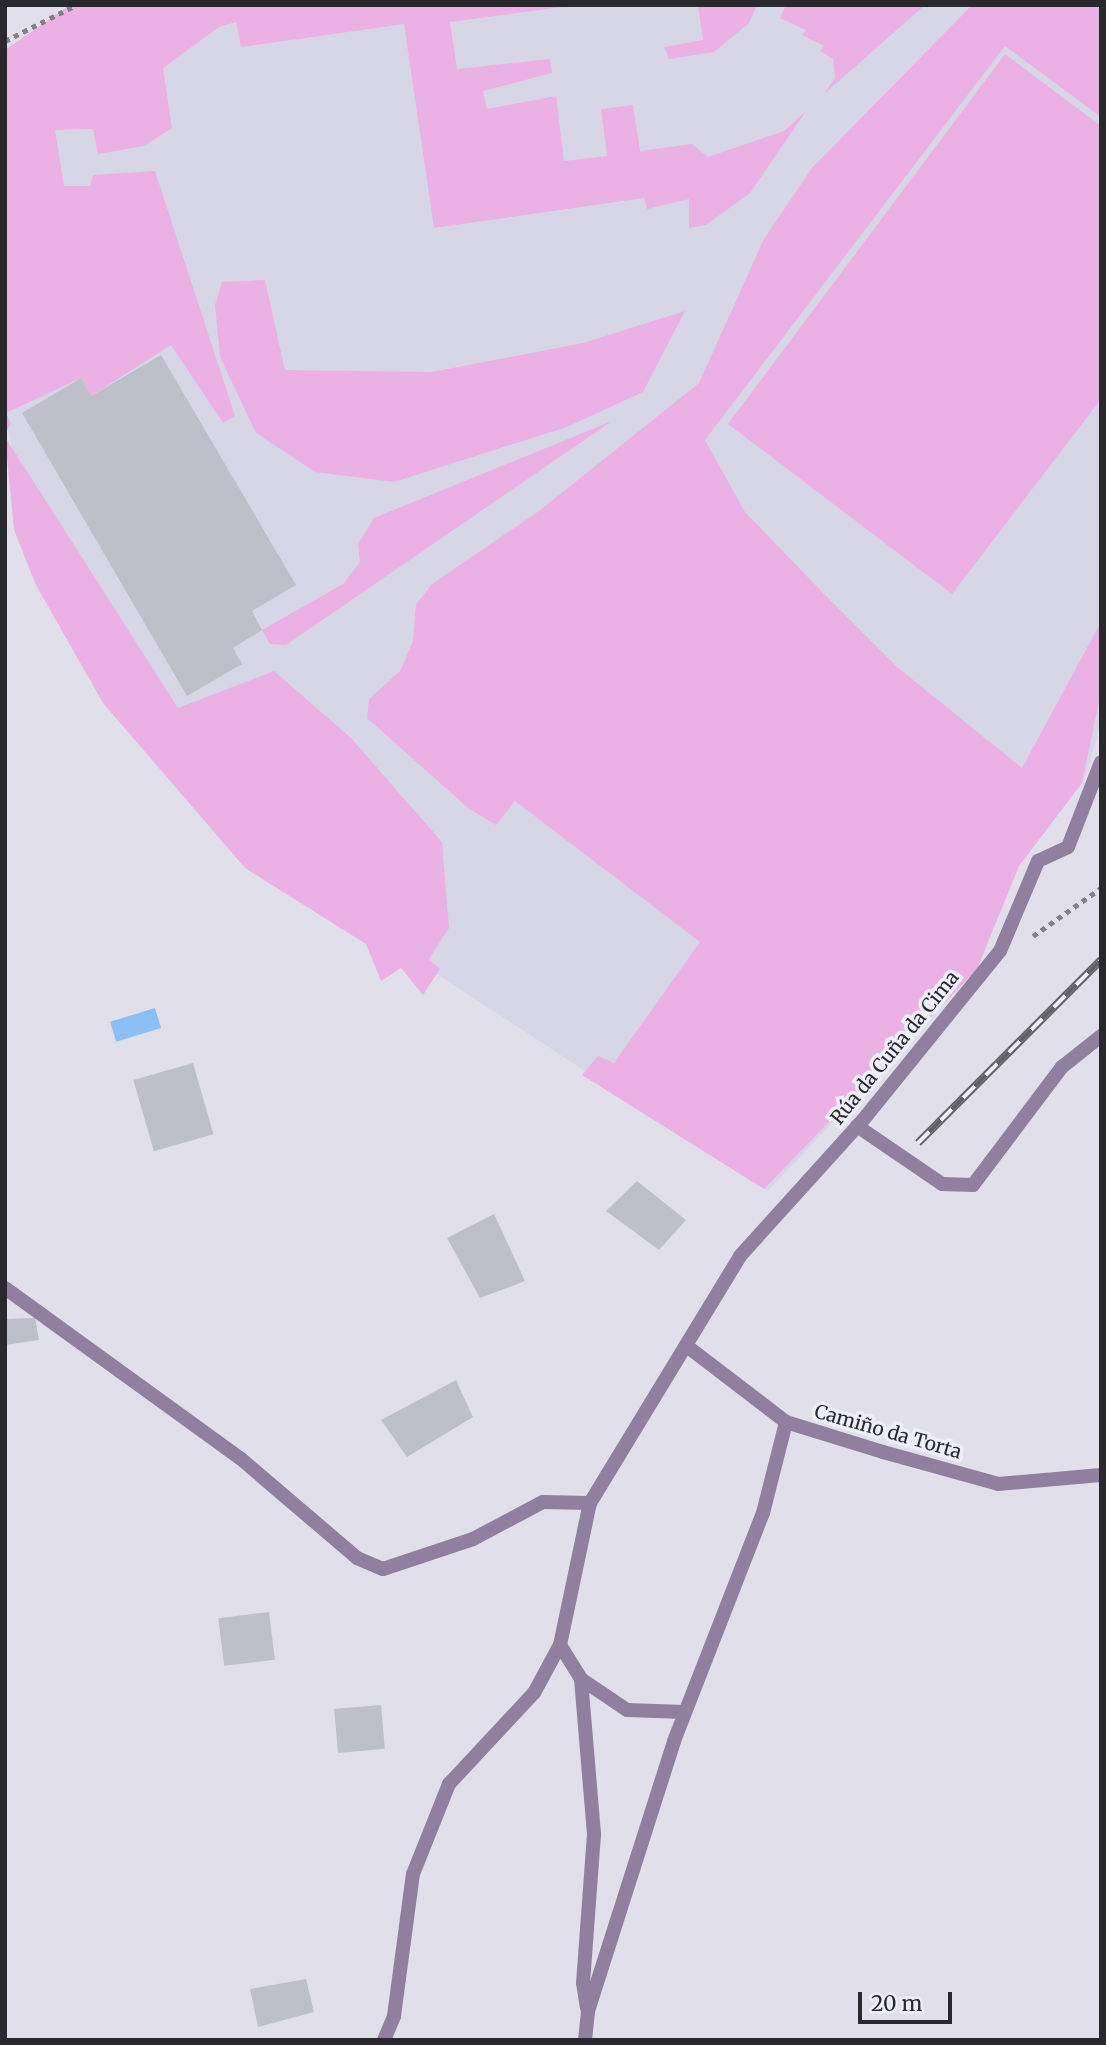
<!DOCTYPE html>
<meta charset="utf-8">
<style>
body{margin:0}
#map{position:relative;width:1106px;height:2045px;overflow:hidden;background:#e1e0ea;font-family:Merriweather,serif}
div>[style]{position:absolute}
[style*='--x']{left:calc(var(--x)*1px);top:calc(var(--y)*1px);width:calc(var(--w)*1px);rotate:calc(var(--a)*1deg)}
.built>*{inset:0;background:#d7d6e7}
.green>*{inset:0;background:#ebb1e4}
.water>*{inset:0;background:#8ac0f3;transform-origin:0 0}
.building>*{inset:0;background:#bdc0c9;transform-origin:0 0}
.path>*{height:4.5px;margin-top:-2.25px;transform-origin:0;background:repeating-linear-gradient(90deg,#818188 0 5px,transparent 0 10px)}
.minor>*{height:14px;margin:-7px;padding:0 7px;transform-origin:7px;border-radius:7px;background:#917fa0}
.rail>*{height:8px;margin-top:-4px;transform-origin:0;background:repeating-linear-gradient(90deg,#eeeef8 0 16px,#606065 0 32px);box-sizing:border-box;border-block:2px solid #606065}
span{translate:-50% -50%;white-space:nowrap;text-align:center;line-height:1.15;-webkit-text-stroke:7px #eeeef8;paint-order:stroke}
.street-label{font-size:19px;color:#29292d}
.frame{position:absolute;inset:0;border:7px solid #29292d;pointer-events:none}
.scale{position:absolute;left:858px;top:1992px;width:94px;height:32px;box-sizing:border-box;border:4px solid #29292d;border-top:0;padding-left:9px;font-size:21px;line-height:24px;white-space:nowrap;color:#29292d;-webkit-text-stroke:5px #eeeef8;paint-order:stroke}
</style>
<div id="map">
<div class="built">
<div style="clip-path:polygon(118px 5px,1101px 5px,1101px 723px,1085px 779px,1019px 866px,977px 969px,768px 1191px,260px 858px,29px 542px,5px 411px,5px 63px)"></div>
</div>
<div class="green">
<div style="clip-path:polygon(70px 5px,576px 5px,450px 22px,457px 69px,550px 59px,552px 73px,483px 91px,487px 109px,556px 96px,564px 161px,607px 156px,601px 109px,633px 105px,640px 151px,692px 144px,708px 157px,784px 131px,806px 111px,750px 193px,706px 225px,689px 228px,689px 199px,647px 209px,644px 198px,434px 228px,404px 24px,241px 47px,236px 22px,219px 27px,163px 68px,172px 128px,144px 146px,98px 154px,93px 129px,55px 130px,64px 186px,90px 186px,93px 175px,155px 171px,235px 416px,223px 423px,171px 345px,91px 396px,81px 378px,6px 413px,11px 424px,5px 433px,5px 50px)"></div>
<div style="clip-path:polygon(698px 5px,757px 5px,749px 23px,714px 52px,669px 59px,664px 47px,703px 40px)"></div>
<div style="clip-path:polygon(786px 5px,925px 5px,824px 94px,835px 78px,833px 59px,820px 51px,824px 46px,802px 35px,806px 30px,780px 18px)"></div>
<div style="clip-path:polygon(972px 5px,1101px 5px,1101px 117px,1005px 46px,705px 440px,745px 512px,827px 597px,896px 666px,1022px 768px,1101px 622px,1101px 692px,1082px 783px,1019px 866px,977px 969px,764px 1189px,582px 1075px,598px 1056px,614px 1063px,700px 942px,515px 801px,496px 825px,468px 808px,367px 718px,369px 699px,400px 671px,413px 641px,416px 604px,432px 584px,539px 511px,699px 383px,764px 239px,812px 168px)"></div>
<div style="clip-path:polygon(1005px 54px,1101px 126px,1101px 399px,952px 594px,728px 424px)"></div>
<div style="clip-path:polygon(265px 280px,285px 370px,432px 372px,583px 343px,685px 311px,643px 392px,567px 427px,394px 482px,315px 472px,256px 433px,220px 357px,215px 305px,222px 282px)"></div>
<div style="clip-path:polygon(612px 421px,286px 645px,270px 644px,262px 630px,343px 584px,360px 562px,358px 544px,374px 518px)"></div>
<div style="clip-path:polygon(5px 437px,178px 708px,274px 671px,351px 738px,442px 842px,449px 928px,429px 959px,440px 969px,423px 995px,401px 968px,381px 981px,366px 944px,245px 868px,103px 703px,36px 585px,14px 530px)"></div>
</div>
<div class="water">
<div style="left:155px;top:1008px;width:21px;height:47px;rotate:73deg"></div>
</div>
<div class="building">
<div style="clip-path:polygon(161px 355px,296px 585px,252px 611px,262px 630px,233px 648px,242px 664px,187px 696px,22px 413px,81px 378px,91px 396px)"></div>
<div style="left:193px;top:1063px;width:74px;height:62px;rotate:74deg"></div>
<div style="clip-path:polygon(637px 1181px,686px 1220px,659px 1250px,606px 1211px)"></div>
<div style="clip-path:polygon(494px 1214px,525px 1281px,480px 1298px,447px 1238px)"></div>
<div style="clip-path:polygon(35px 1318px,39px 1340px,5px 1345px,5px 1319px)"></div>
<div style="clip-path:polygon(456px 1380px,473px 1417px,407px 1457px,381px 1420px)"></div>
<div style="left:269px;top:1612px;width:48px;height:51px;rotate:83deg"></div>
<div style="left:381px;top:1705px;width:44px;height:47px;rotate:85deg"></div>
<div style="clip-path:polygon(306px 1979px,314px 2012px,258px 2027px,250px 1989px)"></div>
</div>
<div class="path">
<div style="--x:5;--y:41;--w:80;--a:-26.9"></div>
<div style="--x:1033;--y:936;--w:83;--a:-35.2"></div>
</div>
<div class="minor">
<div style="--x:857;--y:1126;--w:103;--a:34.3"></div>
<div style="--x:942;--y:1184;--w:31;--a:2"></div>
<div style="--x:973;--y:1185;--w:148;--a:-53"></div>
<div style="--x:1062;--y:1067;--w:50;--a:-38.5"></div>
<div style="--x:5;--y:1288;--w:290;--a:35.9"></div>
<div style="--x:240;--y:1458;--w:154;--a:40.5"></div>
<div style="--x:357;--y:1558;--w:28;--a:23"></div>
<div style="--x:383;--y:1569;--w:95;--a:-18.4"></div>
<div style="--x:473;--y:1539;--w:79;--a:-27.9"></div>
<div style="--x:543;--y:1502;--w:47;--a:1.2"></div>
<div style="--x:688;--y:1347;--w:123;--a:37.4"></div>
<div style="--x:786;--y:1422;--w:102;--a:17.2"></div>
<div style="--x:883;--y:1452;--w:119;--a:15.5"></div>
<div style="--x:998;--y:1484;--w:103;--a:-5"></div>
<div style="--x:560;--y:1645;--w:40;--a:58"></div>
<div style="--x:581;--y:1679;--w:156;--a:85.2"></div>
<div style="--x:594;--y:1834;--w:149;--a:94.2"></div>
<div style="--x:583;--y:1983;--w:25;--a:81"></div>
<div style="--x:581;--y:1679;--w:55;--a:34"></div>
<div style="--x:627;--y:1710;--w:57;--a:2"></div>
<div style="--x:384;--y:2040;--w:26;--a:-67"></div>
<div style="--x:394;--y:2016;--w:143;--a:-82.4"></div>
<div style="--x:413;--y:1874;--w:97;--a:-68.2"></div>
<div style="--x:449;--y:1784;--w:125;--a:-47"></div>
<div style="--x:534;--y:1693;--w:55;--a:-61.6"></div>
<div style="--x:560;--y:1645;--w:145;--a:-78.1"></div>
<div style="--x:590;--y:1503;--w:289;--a:-58.7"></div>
<div style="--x:740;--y:1256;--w:183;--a:-47.9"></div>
<div style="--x:863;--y:1120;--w:218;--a:-51"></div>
<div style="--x:1000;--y:951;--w:98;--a:-67.1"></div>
<div style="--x:1038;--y:861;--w:33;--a:-25"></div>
<div style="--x:1068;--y:847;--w:91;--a:-68.8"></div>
<div style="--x:585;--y:2040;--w:29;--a:-84"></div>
<div style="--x:588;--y:2011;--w:283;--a:-72.3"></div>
<div style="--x:674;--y:1741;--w:245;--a:-68.7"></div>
<div style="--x:763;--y:1513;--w:94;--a:-75.8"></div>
</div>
<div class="rail">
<div style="--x:918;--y:1143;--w:259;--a:-45"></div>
</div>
<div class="street-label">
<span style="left:895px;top:1048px;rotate:-51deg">Rúa da Cuña da Cima</span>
<span style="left:888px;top:1432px;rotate:16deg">Camiño da Torta</span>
</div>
<div class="frame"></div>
<div class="scale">20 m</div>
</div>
